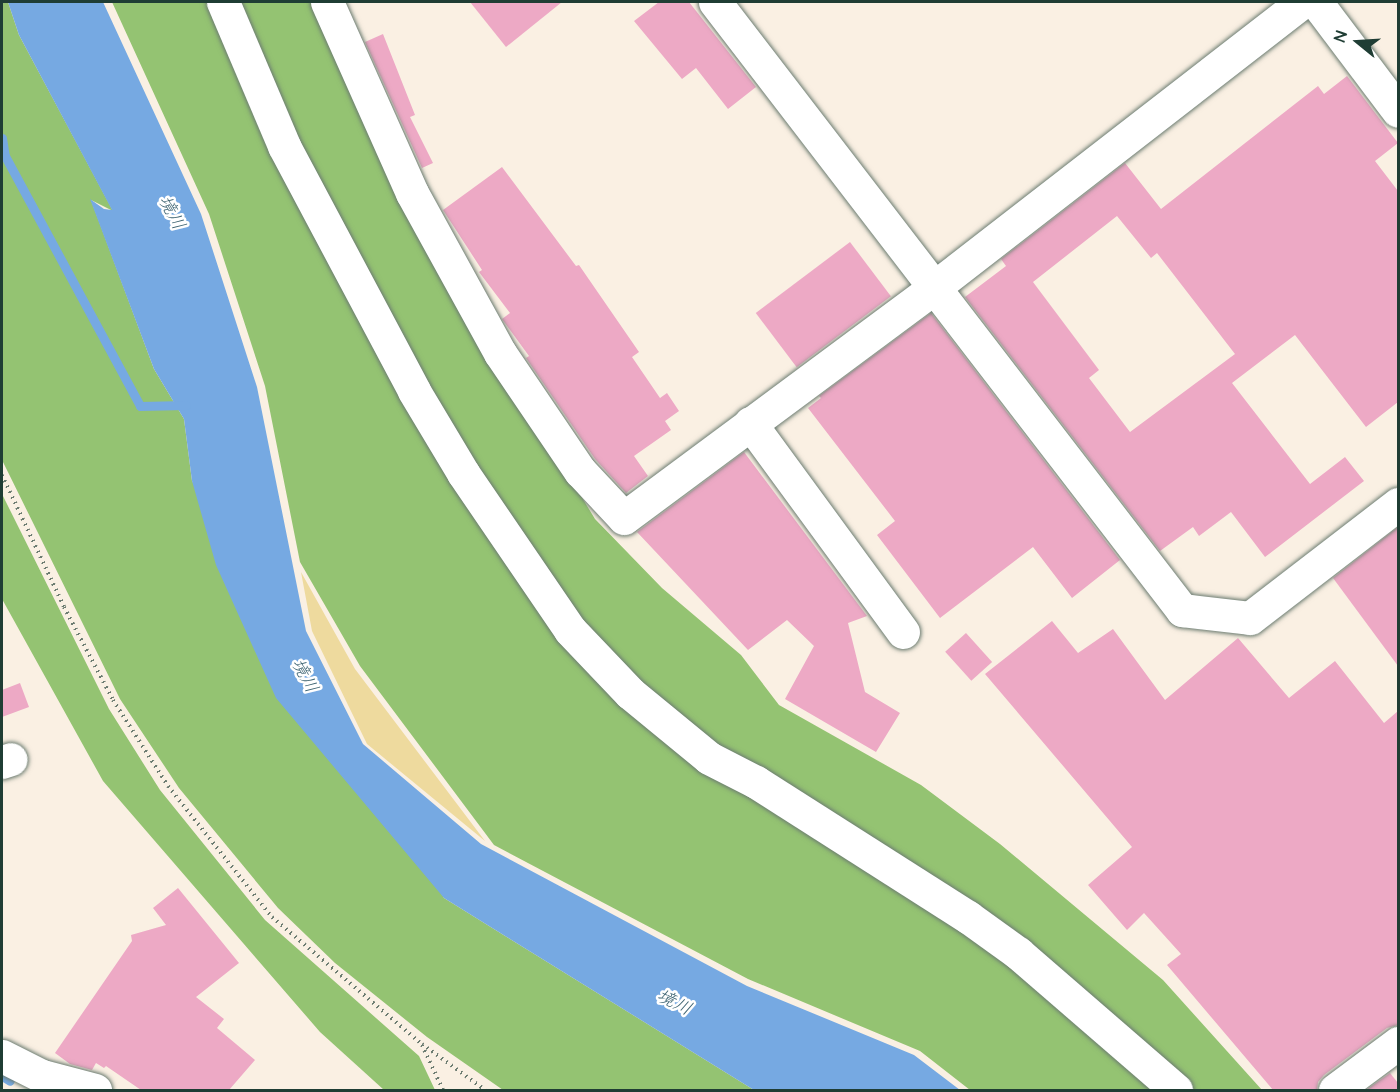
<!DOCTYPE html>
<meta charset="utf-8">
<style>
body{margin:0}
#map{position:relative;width:1400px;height:1092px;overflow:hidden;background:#faf0e3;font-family:"Architects Daughter","Klee One",sans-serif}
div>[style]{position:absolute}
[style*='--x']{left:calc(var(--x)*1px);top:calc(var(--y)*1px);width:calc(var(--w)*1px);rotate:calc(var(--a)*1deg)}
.green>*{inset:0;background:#94c372}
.sand>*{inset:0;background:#eeda9e}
.water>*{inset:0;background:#76a9e2}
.stream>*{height:9px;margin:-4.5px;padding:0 4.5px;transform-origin:4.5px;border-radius:4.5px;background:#76a9e2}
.building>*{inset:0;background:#eda9c5;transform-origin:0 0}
.path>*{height:4px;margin-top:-2px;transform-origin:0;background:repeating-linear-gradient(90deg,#6c7c71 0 1.5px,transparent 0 6px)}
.roads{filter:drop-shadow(0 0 2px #6c7c71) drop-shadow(0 0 2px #6c7c71)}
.minor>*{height:33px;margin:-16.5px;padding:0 16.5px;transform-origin:16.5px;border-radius:16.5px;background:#fff}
span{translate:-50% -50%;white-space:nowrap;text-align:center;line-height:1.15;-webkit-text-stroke:5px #fff;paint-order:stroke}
.water-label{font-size:18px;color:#3d6371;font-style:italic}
.frame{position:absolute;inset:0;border:3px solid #1f3d34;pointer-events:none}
.north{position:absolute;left:1328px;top:12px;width:60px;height:60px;-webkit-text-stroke:4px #fff;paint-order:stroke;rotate:288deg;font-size:16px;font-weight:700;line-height:24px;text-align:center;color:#1f3d34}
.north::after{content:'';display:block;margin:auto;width:21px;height:27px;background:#1f3d34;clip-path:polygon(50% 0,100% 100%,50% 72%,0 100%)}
</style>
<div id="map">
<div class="green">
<div style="clip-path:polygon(2px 2px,8px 2px,19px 35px,113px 211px,91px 200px,154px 369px,184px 419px,192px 481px,444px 898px,754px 1090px,503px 1090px,427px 1037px,335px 963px,278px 908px,179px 788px,120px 699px,2px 460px)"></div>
<div style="clip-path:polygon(112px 2px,315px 2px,461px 298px,595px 519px,662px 588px,741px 655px,779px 705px,921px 785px,1000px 844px,1163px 980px,1262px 1090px,970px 1090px,920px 1051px,748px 979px,494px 845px,360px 666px,300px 562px,265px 386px,209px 214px)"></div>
<div style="clip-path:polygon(2px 494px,109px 709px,160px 790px,265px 920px,419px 1056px,435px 1090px,384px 1090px,320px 1032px,103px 781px,2px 599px)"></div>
</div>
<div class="sand">
<div style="clip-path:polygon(301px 572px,355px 669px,485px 841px,367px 744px,312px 631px)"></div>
</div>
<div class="water">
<div style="clip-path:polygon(8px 2px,103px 2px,201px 214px,257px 387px,306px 631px,363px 744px,481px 844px,747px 986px,914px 1055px,960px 1090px,754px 1090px,444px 898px,276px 698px,216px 565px,192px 481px,184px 419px,154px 369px,90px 199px,104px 209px,112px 210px,19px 35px)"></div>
</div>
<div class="stream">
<div style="--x:2;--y:138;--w:18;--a:81"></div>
<div style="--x:5;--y:156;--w:284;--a:61.6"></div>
<div style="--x:140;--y:406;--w:46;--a:-1.2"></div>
<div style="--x:2;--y:1076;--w:9;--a:32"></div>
</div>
<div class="building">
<div style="clip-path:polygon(470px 2px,562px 2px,506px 47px)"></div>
<div style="clip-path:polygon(659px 2px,689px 2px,756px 87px,728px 109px,696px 68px,682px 79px,634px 21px)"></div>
<div style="clip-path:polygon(383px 34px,415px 115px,410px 117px,433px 163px,422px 168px,365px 42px)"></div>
<div style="clip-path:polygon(evenodd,1347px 76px,1398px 143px,1375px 161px,1398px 191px,1398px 402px,1366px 427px,1295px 335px,1232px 383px,1310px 484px,1345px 457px,1364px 481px,1265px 557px,1231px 512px,1199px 536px,1193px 527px,1160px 551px,965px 297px,1006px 266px,1001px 259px,1125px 163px,1161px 209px,1318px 86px,1324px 94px,1347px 76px,1117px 216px,1151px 258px,1157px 253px,1235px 354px,1130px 432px,1089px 378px,1099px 370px,1033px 282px,1117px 216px)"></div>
<div style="clip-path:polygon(502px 167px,576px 266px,579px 265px,639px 352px,632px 357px,660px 398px,667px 393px,679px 411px,665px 421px,671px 430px,634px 456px,648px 476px,626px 493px,595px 459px,526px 358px,529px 356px,502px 319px,510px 313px,479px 272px,482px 270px,443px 210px)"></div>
<div style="left:850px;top:242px;width:68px;height:118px;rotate:53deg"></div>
<div style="clip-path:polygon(931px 313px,1120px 560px,1072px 598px,1033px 547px,940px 618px,877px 535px,895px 521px,808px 408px,821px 398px,819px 396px)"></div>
<div style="clip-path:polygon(744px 452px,867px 616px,848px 623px,865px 692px,900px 713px,876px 752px,785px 699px,814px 646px,787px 620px,748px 650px,637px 532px)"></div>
<div style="clip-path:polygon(1398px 527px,1398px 666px,1333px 578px)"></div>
<div style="clip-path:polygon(1052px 621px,1078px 653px,1113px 629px,1165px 700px,1238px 638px,1289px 698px,1335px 661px,1384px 723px,1398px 711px,1398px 1025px,1387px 1028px,1324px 1075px,1318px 1082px,1317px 1090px,1273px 1090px,1167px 965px,1181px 954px,1144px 913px,1127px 930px,1088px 885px,1132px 847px,985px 674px)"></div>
<div style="left:966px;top:633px;width:39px;height:28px;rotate:48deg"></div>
<div style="clip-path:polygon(20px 683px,29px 707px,2px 717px,2px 690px)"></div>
<div style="clip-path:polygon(178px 888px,239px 963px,196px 997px,224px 1019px,217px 1028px,255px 1060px,229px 1090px,141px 1090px,106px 1066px,104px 1068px,96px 1063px,92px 1070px,70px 1064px,55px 1053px,132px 941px,131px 935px,166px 925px,153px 908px)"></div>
<div style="clip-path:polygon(1390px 1073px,1398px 1083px,1398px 1090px,1366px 1090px)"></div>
</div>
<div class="path">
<div style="--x:2;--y:475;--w:146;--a:64.8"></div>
<div style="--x:64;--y:607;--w:105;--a:62.2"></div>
<div style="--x:113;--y:700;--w:102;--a:57.4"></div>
<div style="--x:168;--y:786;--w:167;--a:51.6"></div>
<div style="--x:272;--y:917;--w:197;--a:40.3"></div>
<div style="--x:422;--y:1044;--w:78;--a:36.1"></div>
<div style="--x:422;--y:1045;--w:50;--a:65"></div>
</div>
<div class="roads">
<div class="minor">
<div style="--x:223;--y:2;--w:156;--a:67"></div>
<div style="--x:284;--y:146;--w:277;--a:62"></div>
<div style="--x:414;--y:391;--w:96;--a:59.1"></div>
<div style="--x:463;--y:473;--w:190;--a:55.7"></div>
<div style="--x:570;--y:630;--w:87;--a:46.4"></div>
<div style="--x:630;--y:693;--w:102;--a:39.4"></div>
<div style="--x:709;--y:758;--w:53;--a:27.1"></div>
<div style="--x:756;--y:782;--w:251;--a:32.5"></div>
<div style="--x:968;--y:917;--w:62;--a:35.8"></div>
<div style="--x:1018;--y:953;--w:209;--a:40.9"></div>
<div style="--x:327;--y:2;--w:209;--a:66"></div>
<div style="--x:412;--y:193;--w:183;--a:61.2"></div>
<div style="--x:500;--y:353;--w:143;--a:55.9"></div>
<div style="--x:580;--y:471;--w:64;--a:46.9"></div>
<div style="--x:624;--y:518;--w:389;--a:-36.6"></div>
<div style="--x:936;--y:286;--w:463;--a:-37.8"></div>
<div style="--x:715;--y:2;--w:767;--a:52.47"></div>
<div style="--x:1182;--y:610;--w:68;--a:6.7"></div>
<div style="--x:1250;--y:618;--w:187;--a:-37.6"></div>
<div style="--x:1316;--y:2;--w:136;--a:53"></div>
<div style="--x:750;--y:423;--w:259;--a:53.8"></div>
<div style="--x:2;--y:762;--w:9;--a:-18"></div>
<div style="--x:2;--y:1056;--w:45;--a:26.6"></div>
<div style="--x:42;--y:1076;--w:55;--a:14.8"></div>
<div style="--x:1335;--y:1090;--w:79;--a:-36.7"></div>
</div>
</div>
<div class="water-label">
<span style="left:171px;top:213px;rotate:62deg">境川</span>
<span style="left:304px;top:676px;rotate:62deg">境川</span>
<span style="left:674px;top:1003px;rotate:27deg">境川</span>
</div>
<div class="frame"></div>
<div class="north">N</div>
</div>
